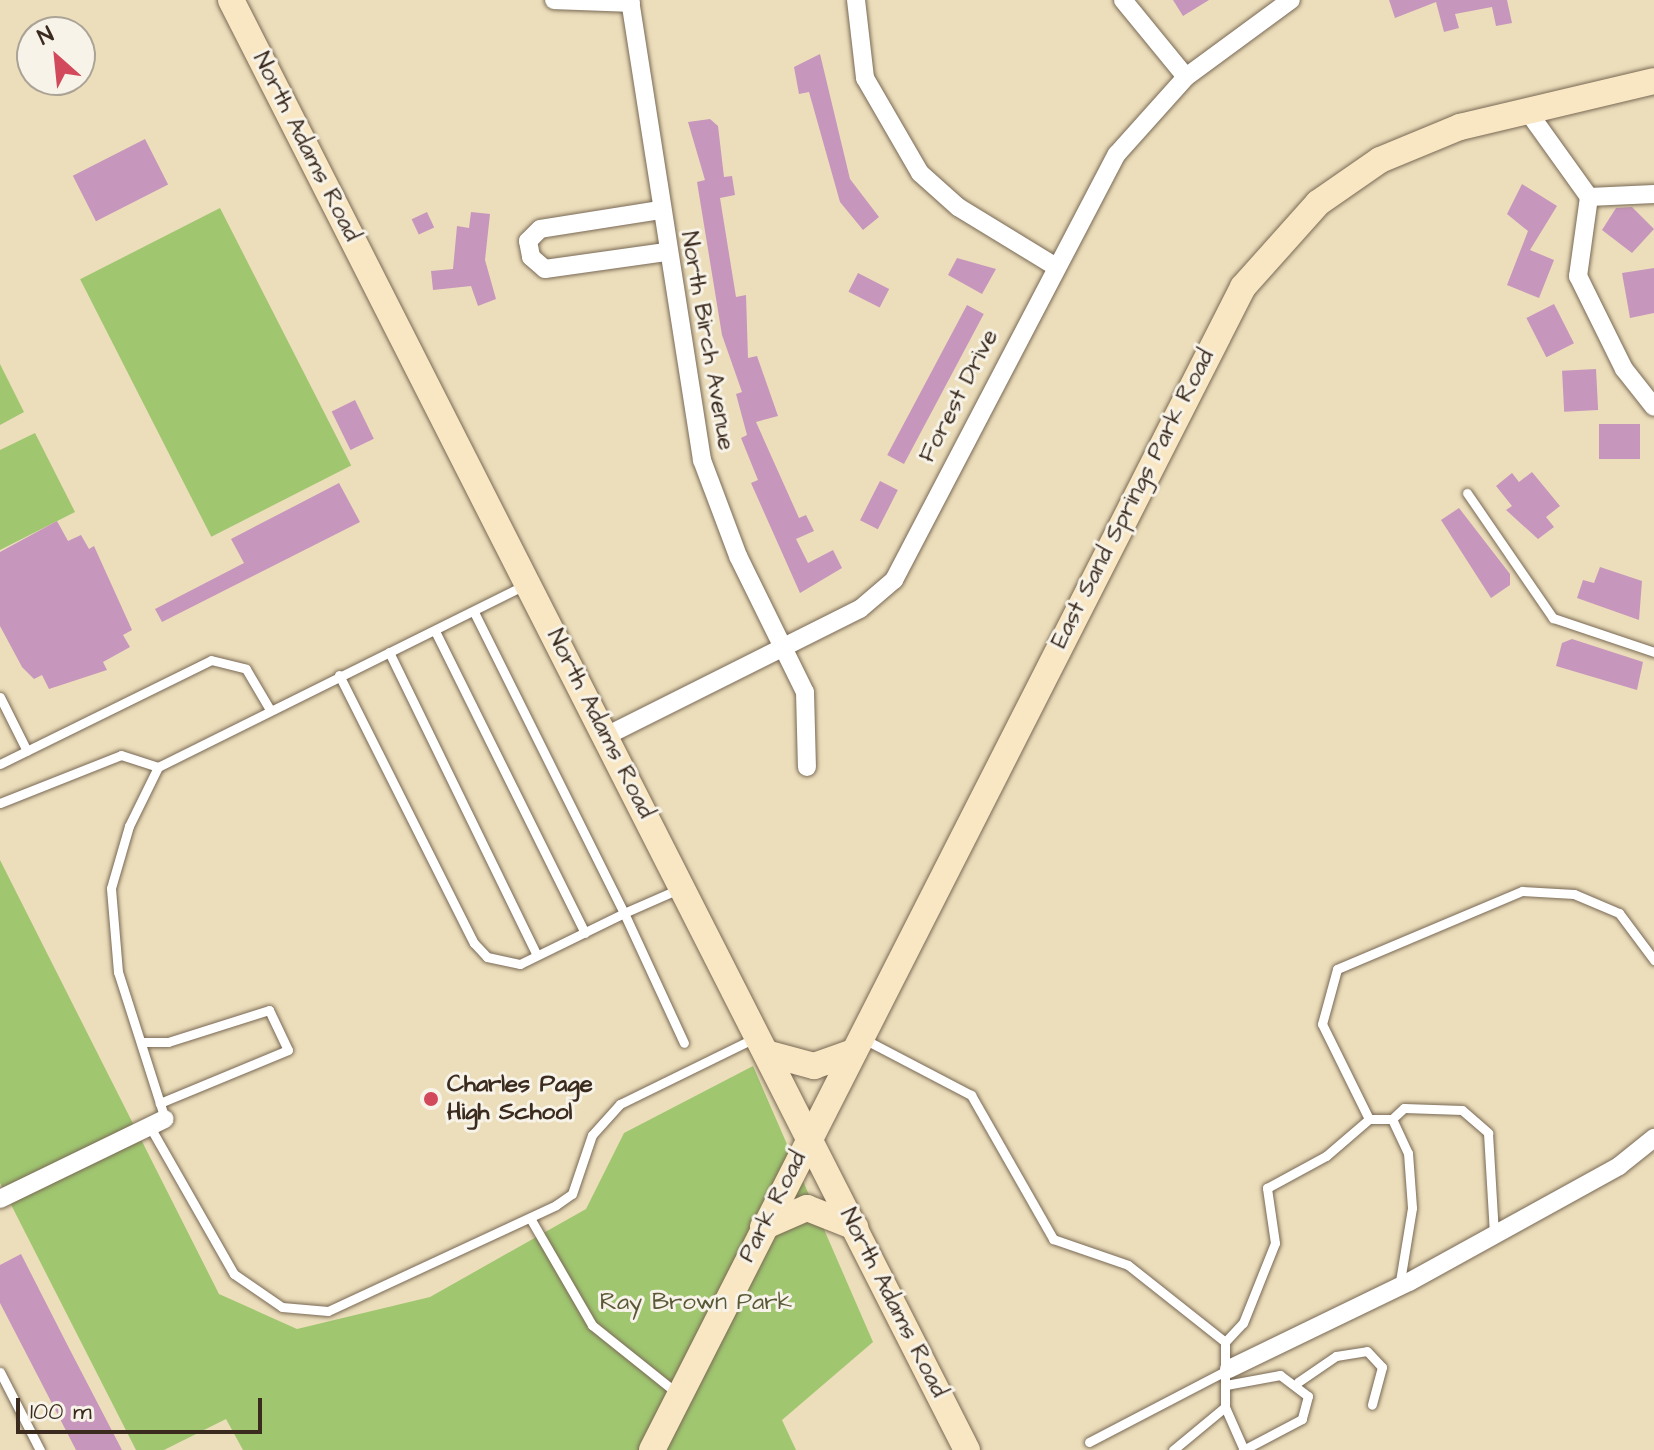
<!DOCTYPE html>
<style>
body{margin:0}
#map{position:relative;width:1654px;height:1450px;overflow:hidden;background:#ecdebb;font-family:"Architects Daughter",sans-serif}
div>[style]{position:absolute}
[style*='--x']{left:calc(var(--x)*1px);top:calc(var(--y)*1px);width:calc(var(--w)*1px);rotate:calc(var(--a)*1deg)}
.green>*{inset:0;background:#a0c670;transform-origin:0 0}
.building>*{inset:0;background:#c796bc;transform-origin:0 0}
.roads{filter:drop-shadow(0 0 2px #796955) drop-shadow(0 0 2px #796955)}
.lane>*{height:9px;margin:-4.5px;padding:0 4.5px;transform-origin:4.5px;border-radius:4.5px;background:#fff}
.street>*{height:18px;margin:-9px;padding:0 9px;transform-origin:9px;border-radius:9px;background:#fff}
.secondary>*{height:26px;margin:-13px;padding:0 13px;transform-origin:13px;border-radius:13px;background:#f9e7c3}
.dots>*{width:22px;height:22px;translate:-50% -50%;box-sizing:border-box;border:4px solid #f7f3e8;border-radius:50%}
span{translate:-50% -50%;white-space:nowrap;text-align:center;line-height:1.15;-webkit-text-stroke:6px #f7f3e8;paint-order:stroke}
.street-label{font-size:24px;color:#3b2a1e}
.poi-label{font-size:24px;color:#3b2a1e;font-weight:700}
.left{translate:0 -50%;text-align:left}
.park-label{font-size:24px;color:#595937}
.north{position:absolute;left:16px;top:16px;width:80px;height:80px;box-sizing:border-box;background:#f7f3e8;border:2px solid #aca397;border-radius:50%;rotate:333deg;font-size:22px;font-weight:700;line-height:32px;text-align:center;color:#3b2a1e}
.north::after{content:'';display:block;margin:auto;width:28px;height:36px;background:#d1495b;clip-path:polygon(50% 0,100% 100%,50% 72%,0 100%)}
.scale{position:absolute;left:16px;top:1398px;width:246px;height:36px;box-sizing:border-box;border:4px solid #3b2a1e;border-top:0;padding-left:10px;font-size:24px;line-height:28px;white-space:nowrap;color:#3b2a1e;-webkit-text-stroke:6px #f7f3e8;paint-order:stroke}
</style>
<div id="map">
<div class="green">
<div style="left:220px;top:208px;width:289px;height:157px;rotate:63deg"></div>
<div style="clip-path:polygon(0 364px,24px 412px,0 425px)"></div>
<div style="clip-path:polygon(35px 433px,75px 512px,0 550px,0 450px)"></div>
<div style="clip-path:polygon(0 860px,219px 1294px,297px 1329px,430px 1297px,586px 1209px,624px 1133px,753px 1066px,873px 1342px,782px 1420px,796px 1450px,243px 1450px,226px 1419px,164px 1450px,136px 1450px,0 1183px)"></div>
</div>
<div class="building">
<div style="clip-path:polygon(1173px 0,1209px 0,1183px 16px)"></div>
<div style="clip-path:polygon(1389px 0,1507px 0,1512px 23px,1496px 26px,1492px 7px,1455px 14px,1459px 28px,1444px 32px,1436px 2px,1395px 18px)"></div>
<div style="clip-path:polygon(820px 54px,850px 179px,879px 217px,863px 230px,840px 202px,809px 92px,799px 94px,794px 67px)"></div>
<div style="clip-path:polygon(710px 119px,718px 126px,724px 177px,732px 176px,735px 195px,720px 198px,736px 297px,746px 295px,748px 358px,757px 356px,778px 416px,756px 422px,799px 518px,806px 515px,814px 531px,796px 539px,808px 563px,833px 550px,842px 568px,800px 593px,751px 483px,758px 480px,741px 438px,747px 435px,736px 394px,742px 392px,722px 335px,697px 182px,705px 180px,688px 122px)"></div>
<div style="left:145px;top:139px;width:51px;height:81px;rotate:63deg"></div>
<div style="clip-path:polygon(1522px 184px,1557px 206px,1530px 250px,1554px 260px,1539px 298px,1507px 285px,1528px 231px,1507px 214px)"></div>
<div style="clip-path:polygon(1632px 207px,1654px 229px,1632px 253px,1602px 230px,1616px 208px)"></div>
<div style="left:427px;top:212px;width:17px;height:17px;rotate:65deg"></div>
<div style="clip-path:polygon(471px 212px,490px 214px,485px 260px,496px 299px,478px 306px,471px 286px,433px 290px,431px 271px,453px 269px,457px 226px,469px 228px)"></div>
<div style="clip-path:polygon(957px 258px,996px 269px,982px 294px,948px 275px)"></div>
<div style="clip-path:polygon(1654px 268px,1654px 313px,1630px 318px,1622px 273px)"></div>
<div style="left:858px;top:273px;width:35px;height:21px;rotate:27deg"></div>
<div style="left:1554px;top:304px;width:44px;height:31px;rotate:63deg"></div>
<div style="left:967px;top:305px;width:19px;height:170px;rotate:28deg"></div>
<div style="left:1596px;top:369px;width:41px;height:34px;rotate:87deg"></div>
<div style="left:355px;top:400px;width:43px;height:26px;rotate:64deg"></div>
<div style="left:1599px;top:424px;width:41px;height:35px"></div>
<div style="clip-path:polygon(1532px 472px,1560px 506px,1546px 517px,1554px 527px,1538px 539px,1506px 510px,1512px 506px,1496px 486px,1512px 473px,1519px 482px)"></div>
<div style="left:880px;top:481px;width:20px;height:44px;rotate:27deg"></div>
<div style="clip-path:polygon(339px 483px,360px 522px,162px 622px,155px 609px,244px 563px,231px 539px)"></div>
<div style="clip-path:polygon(1459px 508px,1510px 574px,1510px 585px,1491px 598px,1441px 520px)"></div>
<div style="clip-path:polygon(57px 521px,68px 541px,81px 535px,89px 549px,94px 546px,132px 630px,123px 635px,130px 647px,103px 662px,107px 670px,49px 689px,42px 675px,34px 679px,22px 667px,0 626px,0 552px)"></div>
<div style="clip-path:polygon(1600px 567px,1642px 581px,1639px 620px,1577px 598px,1583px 580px,1594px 583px)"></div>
<div style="clip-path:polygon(1572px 639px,1643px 662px,1637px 690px,1556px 666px,1562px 643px)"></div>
<div style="clip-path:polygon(21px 1254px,70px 1350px,122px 1450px,76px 1450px,43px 1386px,0 1303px,0 1265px)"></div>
</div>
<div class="roads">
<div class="lane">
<div style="--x:1467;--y:493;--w:152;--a:55.5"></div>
<div style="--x:1553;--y:618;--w:107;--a:18.6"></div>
<div style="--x:435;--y:631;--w:337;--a:63.6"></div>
<div style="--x:389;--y:652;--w:337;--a:64"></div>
<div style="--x:339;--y:675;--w:300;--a:63.3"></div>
<div style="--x:474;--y:943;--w:19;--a:47"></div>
<div style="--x:487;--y:957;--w:34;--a:12"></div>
<div style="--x:520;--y:964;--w:116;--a:-26.1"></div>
<div style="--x:624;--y:913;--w:336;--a:-116.5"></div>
<div style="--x:0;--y:697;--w:60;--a:63.4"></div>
<div style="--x:0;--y:764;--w:235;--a:-26.2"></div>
<div style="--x:211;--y:660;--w:36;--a:14"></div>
<div style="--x:246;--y:669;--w:45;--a:59.5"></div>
<div style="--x:0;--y:803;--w:130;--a:-21.6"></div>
<div style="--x:121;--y:755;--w:39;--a:18"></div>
<div style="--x:681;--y:888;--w:62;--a:156.3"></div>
<div style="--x:624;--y:913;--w:143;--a:65.2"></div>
<div style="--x:864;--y:1039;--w:121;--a:27.6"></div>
<div style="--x:971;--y:1095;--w:166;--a:60.3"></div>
<div style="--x:1053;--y:1239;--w:79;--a:19.1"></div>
<div style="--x:1128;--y:1265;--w:124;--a:38.4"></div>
<div style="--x:1225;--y:1342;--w:65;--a:90"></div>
<div style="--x:1225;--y:1407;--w:47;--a:66.2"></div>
<div style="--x:142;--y:1042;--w:26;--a:0"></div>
<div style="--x:168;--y:1042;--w:106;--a:-17.6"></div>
<div style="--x:269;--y:1010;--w:44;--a:64.6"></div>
<div style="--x:288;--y:1050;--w:139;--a:157.5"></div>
<div style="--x:165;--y:1119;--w:154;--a:-107.7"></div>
<div style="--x:118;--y:972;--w:84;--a:-94.8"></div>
<div style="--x:111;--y:888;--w:65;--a:-73.8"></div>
<div style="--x:129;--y:826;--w:66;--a:-63.8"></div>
<div style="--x:158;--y:767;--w:410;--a:-26.4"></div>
<div style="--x:1369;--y:1119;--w:23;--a:0"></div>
<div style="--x:1392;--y:1119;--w:38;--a:65"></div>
<div style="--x:1408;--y:1153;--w:55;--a:85.8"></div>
<div style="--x:1412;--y:1208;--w:80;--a:99.3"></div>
<div style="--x:1392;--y:1119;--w:16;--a:-43"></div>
<div style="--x:1404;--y:1108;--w:58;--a:2"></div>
<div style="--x:1462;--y:1110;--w:35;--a:41"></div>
<div style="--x:1488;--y:1133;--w:102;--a:86.6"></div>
<div style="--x:150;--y:1127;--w:169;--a:60.3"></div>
<div style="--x:234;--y:1274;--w:58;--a:34.5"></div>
<div style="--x:282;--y:1307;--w:46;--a:5"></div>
<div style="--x:328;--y:1311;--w:251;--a:-24.9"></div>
<div style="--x:556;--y:1205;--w:19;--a:-35"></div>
<div style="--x:572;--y:1194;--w:62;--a:-71.3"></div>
<div style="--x:592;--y:1135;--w:42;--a:-47.9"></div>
<div style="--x:620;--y:1104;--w:150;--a:-26.1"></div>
<div style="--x:530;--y:1218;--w:124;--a:59.9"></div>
<div style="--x:592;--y:1325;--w:109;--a:38.7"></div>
<div style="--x:1225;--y:1342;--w:26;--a:-47"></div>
<div style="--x:1243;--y:1323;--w:86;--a:-68.2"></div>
<div style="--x:1275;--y:1243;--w:56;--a:-98.3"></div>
<div style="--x:1267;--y:1188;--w:67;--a:-28.5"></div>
<div style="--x:1326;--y:1156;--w:57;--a:-40.7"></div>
<div style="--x:1369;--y:1119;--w:106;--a:-116.3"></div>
<div style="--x:1322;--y:1024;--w:57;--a:-74.7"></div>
<div style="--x:1337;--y:969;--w:201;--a:-22.9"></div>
<div style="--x:1522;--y:891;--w:52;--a:3.3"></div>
<div style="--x:1574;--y:894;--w:49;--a:22.9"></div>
<div style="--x:1619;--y:913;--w:59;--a:53.3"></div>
<div style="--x:0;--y:1372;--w:88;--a:62.9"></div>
<div style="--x:1298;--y:1382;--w:46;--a:-34.4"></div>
<div style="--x:1336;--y:1356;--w:31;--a:-9"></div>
<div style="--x:1367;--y:1351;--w:22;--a:47"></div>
<div style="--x:1382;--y:1367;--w:39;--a:105"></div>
<div style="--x:1226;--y:1385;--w:55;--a:-10.5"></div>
<div style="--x:1280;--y:1375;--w:35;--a:37"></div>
<div style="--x:1308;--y:1396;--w:24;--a:105"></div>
<div style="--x:1302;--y:1419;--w:67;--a:152.3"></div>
<div style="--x:1089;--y:1442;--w:158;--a:-27.5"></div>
<div style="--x:1173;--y:1450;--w:67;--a:-39.6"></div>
</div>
<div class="street">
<div style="--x:554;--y:0;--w:77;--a:2.2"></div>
<div style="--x:630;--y:0;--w:466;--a:81.1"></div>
<div style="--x:702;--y:460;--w:103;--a:69.4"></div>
<div style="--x:738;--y:556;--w:152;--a:63.8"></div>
<div style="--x:805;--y:692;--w:75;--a:88.5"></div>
<div style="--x:856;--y:0;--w:79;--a:83.4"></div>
<div style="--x:865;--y:78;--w:110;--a:59.9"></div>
<div style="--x:920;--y:173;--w:51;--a:41.8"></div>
<div style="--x:958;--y:207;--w:111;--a:31.4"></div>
<div style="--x:1123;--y:0;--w:99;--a:50.7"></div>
<div style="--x:1526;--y:109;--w:108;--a:54.4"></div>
<div style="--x:1589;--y:197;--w:80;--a:97.9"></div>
<div style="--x:1578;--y:276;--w:104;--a:63.7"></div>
<div style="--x:1624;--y:369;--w:48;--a:51.7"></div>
<div style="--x:1589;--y:197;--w:65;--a:-2.6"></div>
<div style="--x:660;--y:210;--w:121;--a:171"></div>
<div style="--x:540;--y:229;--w:17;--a:135"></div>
<div style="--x:528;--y:241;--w:16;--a:79"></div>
<div style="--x:531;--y:257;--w:18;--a:41"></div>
<div style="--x:545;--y:269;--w:122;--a:-8"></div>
<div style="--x:606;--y:736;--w:284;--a:-26.6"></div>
<div style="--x:860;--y:609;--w:45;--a:-40.5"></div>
<div style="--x:894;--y:580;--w:481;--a:-62.4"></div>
<div style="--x:1117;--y:154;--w:103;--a:-48.1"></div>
<div style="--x:1186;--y:77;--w:130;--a:-36.3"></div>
<div style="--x:0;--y:1199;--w:183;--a:-25.9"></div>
<div style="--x:1229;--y:1369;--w:200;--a:-25.8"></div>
<div style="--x:1409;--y:1282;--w:240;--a:-28.9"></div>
<div style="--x:1619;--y:1166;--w:45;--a:-38.7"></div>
</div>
<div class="secondary">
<div style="--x:231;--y:0;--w:1626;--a:63.09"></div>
<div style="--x:766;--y:1053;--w:50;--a:15.2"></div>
<div style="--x:814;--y:1066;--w:41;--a:-19.7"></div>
<div style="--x:763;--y:1227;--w:48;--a:-23.4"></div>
<div style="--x:807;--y:1208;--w:52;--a:21.6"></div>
<div style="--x:652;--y:1450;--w:1305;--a:-63.06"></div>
<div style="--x:1243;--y:287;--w:113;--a:-48.2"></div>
<div style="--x:1318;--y:203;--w:75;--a:-34.7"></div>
<div style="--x:1380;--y:160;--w:87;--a:-22.4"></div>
<div style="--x:1460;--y:127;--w:199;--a:-13.3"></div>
</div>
</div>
<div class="dots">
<div style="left:431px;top:1099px;background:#d1495b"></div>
</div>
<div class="street-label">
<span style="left:306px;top:147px;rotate:63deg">North Adams Road</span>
<span style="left:707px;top:341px;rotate:80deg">North Birch Avenue</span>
<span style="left:959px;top:396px;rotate:-63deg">Forest Drive</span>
<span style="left:1133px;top:499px;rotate:-63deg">East Sand Springs Park Road</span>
<span style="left:600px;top:724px;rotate:63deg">North Adams Road</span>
<span style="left:773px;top:1207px;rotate:-63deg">Park Road</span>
<span style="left:893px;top:1303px;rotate:63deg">North Adams Road</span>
</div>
<div class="poi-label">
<span class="left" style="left:447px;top:1099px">Charles Page<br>High School</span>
</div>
<div class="park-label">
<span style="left:696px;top:1303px">Ray Brown Park</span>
</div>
<div class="north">N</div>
<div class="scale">100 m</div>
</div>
